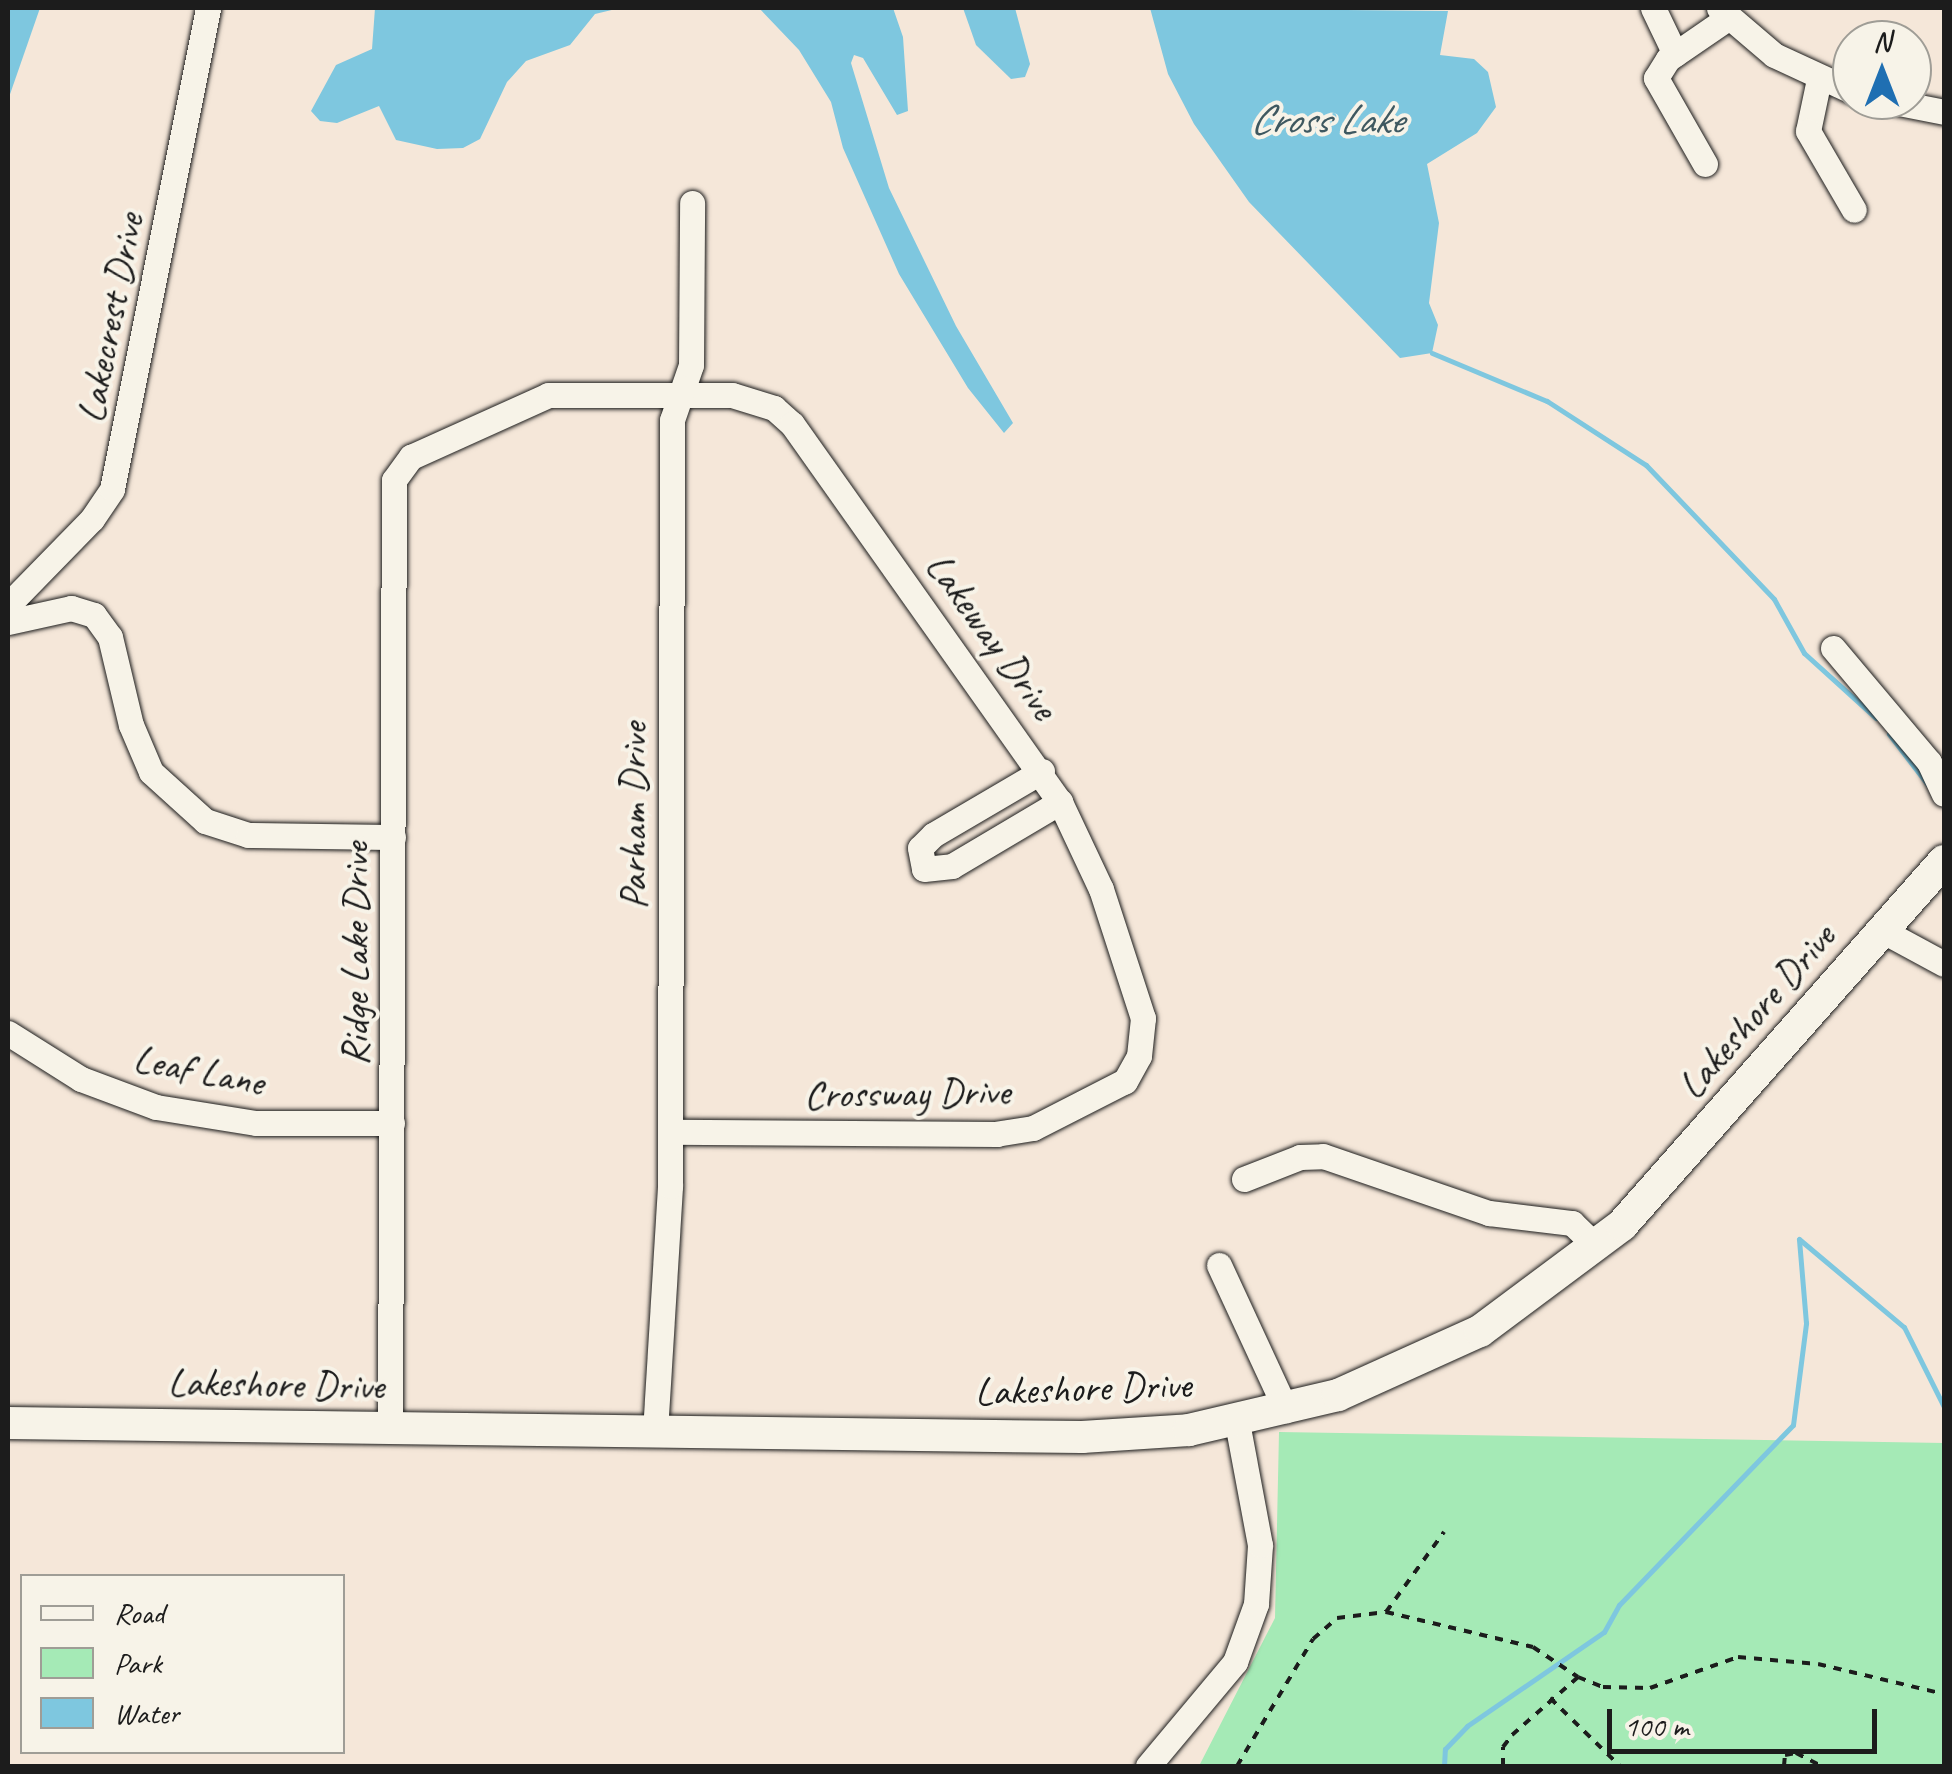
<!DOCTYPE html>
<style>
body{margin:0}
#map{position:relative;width:1952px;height:1774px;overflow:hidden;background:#f5e7d9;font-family:Caveat,sans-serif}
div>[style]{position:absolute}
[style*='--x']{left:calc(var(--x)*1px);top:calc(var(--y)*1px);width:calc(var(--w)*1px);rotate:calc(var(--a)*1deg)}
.green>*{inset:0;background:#a5eab6}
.water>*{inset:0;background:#7ec7df}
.stream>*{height:5px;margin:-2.5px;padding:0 2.5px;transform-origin:2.5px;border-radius:2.5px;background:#7ec7df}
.path>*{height:4px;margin-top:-2px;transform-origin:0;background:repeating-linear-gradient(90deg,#1c1c1c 0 8px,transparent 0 16px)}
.roads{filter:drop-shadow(0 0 2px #1c1c1c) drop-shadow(0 0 2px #1c1c1c)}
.minor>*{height:25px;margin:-12.5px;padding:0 12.5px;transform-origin:12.5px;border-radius:12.5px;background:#f7f3e8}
.major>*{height:32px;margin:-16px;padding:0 16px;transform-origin:16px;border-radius:16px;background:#f7f3e8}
span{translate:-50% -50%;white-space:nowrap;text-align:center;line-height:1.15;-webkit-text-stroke:8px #f7f3e8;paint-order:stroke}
.street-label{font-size:40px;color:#1c1c1c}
.water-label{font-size:42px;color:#3e5860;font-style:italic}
.frame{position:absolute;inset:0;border:10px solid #1c1c1c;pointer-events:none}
.legend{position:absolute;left:20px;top:1574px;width:325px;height:180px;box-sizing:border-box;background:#f7f3e8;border:2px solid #9f9d96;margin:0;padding:12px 18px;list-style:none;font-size:30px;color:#1c1c1c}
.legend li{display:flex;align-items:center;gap:20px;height:50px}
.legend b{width:50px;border:2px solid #9f9d96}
.north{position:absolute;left:1832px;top:20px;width:100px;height:100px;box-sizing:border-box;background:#f7f3e8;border:2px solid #9f9d96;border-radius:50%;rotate:0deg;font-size:28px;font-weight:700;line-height:40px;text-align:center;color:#1c1c1c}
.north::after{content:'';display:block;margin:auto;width:35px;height:45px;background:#1f6fb2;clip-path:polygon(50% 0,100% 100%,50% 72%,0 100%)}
.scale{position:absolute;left:1607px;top:1709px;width:270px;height:45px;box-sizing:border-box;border:5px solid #1c1c1c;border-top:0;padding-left:12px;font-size:30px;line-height:35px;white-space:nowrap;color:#1c1c1c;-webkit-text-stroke:8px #f7f3e8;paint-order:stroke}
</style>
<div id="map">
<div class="green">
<div style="clip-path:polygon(1279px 1432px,1944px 1443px,1944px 1766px,1199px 1766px,1275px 1618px)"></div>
</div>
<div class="water">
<div style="clip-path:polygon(8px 8px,40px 8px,8px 100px)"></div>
<div style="clip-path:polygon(375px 8px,620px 8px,595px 14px,570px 45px,526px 61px,507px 82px,480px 139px,463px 148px,437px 149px,396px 140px,379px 106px,337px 123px,320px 121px,311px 111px,336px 65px,372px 49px)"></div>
<div style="clip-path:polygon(759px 8px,893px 8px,903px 37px,908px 111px,897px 115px,863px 58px,854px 55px,851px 63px,889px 188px,956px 326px,1013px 423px,1004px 433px,968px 388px,899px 274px,843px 148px,831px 102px,799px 50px)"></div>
<div style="clip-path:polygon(963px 8px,1015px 8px,1030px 64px,1025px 77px,1011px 79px,976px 45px)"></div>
<div style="clip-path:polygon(1150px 8px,1448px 11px,1440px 55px,1474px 59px,1488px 72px,1496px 107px,1477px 133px,1427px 164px,1439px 223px,1429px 303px,1438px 325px,1432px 353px,1400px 358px,1249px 202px,1194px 124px,1168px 74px)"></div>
</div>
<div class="stream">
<div style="--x:1432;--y:353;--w:125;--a:22.7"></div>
<div style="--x:1547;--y:401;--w:118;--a:32.9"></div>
<div style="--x:1646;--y:465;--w:185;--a:46.3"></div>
<div style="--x:1774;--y:599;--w:62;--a:60.9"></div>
<div style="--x:1804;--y:653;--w:97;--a:42.1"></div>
<div style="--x:1889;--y:734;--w:64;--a:52.6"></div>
<div style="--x:1799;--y:1239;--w:137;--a:40"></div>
<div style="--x:1904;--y:1327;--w:89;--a:63.4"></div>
<div style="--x:1444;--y:1766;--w:17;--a:-87"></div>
<div style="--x:1445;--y:1749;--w:32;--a:-46"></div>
<div style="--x:1467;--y:1726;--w:166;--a:-34.5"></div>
<div style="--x:1604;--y:1632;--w:31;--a:-61"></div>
<div style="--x:1619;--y:1605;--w:250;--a:-46"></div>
<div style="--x:1793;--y:1425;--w:103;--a:-82.7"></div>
<div style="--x:1806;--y:1323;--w:84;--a:-94.8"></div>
</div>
<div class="path">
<div style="--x:1386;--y:1612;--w:151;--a:13.4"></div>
<div style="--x:1533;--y:1647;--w:54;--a:33.7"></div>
<div style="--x:1550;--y:1698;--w:98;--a:44.2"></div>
<div style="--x:1237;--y:1766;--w:148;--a:-59.1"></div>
<div style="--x:1313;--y:1639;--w:32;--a:-41"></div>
<div style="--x:1337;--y:1618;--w:49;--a:-7"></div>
<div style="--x:1386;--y:1612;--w:99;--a:-54.1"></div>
<div style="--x:1503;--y:1766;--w:19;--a:-90"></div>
<div style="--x:1503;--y:1747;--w:15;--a:-53"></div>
<div style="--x:1512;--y:1735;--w:88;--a:-41.3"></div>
<div style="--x:1578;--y:1677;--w:27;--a:22"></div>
<div style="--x:1603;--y:1687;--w:47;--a:1.2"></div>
<div style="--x:1650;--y:1688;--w:93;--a:-19.4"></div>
<div style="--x:1738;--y:1657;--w:80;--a:5"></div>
<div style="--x:1818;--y:1664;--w:130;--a:13.4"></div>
<div style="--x:1784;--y:1766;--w:11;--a:-85"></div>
<div style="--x:1785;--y:1755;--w:11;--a:-10"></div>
<div style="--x:1796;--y:1753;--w:28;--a:27"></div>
</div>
<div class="roads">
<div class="minor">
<div style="--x:1653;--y:8;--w:51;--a:64.4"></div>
<div style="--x:1719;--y:8;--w:72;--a:40.5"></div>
<div style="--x:1774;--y:55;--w:86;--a:24.8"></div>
<div style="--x:1819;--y:79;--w:53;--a:101.9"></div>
<div style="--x:1808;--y:131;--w:91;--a:59.8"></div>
<div style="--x:1883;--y:100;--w:62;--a:11.1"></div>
<div style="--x:1705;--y:164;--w:99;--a:-119.7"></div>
<div style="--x:1656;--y:78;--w:22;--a:-58"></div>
<div style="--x:1668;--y:59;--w:74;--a:-34.5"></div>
<div style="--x:8;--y:605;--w:120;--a:-45.7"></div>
<div style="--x:92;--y:519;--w:36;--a:-56"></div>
<div style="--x:112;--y:489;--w:490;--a:-78.7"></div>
<div style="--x:8;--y:622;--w:65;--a:-12.5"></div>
<div style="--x:71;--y:608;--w:24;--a:17"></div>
<div style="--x:94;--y:615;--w:27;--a:54"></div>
<div style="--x:110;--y:637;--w:90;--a:76.6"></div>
<div style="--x:131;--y:725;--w:51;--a:66.9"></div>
<div style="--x:151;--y:772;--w:73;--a:42.2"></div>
<div style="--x:205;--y:821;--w:45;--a:18"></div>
<div style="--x:248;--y:835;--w:145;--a:0.8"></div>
<div style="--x:1833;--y:648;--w:149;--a:49.9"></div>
<div style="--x:1929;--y:762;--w:35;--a:65"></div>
<div style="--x:1042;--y:771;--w:126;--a:149.6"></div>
<div style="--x:933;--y:835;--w:18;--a:135"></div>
<div style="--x:920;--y:848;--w:21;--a:79"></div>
<div style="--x:924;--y:869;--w:28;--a:-6"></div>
<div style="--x:952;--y:866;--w:126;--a:-30.7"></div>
<div style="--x:1883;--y:931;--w:69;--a:28.4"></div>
<div style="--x:8;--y:1033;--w:86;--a:32.2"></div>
<div style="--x:81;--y:1079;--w:80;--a:20.5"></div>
<div style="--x:156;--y:1107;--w:101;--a:9.1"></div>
<div style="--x:256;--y:1123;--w:136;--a:0"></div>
<div style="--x:1244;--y:1179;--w:60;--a:-21.4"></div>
<div style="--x:1300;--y:1157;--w:23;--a:-2"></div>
<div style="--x:1323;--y:1156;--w:176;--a:19"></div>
<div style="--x:1489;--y:1213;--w:84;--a:6.9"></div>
<div style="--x:1572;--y:1223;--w:33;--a:44"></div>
<div style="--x:1219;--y:1265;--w:160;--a:65.2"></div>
<div style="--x:390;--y:1428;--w:948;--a:-89.76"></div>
<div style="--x:394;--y:480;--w:29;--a:-54"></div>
<div style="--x:411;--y:457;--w:150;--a:-24.3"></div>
<div style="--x:548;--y:395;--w:184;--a:0"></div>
<div style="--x:732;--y:395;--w:44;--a:17.2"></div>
<div style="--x:774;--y:408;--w:24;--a:42"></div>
<div style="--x:792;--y:424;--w:463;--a:54.7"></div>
<div style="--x:1060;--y:802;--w:96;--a:64.8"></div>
<div style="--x:1101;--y:889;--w:136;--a:72"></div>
<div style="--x:1143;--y:1018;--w:38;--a:96"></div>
<div style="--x:1139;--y:1056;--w:29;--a:119"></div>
<div style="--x:1125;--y:1081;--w:103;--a:152.9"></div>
<div style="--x:1033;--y:1128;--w:36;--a:171"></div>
<div style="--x:997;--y:1134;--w:327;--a:-179.6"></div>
<div style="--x:655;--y:1432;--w:246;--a:-86.5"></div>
<div style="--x:670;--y:1186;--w:766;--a:-89.85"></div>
<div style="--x:672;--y:420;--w:58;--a:-70.9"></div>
<div style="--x:691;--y:365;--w:162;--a:-89.6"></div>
<div style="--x:1148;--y:1766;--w:136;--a:-50.1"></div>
<div style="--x:1235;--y:1662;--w:62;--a:-70.1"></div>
<div style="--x:1256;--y:1604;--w:59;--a:-86.1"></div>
<div style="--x:1260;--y:1545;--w:125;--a:-100.6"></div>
</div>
<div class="major">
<div style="--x:8;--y:1423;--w:1074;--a:0.75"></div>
<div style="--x:1082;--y:1437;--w:107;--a:-3.7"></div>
<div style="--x:1189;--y:1430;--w:153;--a:-13.2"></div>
<div style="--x:1338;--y:1395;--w:156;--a:-24.3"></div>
<div style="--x:1480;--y:1331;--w:177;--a:-36.7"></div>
<div style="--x:1622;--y:1225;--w:486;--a:-48.5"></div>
</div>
</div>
<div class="street-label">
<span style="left:110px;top:318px;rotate:-79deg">Lakecrest Drive</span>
<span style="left:992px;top:636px;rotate:54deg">Lakeway Drive</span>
<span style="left:633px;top:816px;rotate:-90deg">Parham Drive</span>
<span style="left:355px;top:954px;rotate:-90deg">Ridge Lake Drive</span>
<span style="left:1756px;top:1011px;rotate:-49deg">Lakeshore Drive</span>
<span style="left:199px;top:1070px;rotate:11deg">Leaf Lane</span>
<span style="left:907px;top:1093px;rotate:-1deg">Crossway Drive</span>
<span style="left:276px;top:1384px;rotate:1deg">Lakeshore Drive</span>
<span style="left:1083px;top:1388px;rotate:-2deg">Lakeshore Drive</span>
</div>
<div class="water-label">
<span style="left:1326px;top:120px">Cross Lake</span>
</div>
<div class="frame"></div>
<ul class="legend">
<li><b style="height:12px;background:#f7f3e8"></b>Road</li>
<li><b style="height:28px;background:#a5eab6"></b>Park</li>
<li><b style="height:28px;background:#7ec7df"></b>Water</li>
</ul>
<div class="north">N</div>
<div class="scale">100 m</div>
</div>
